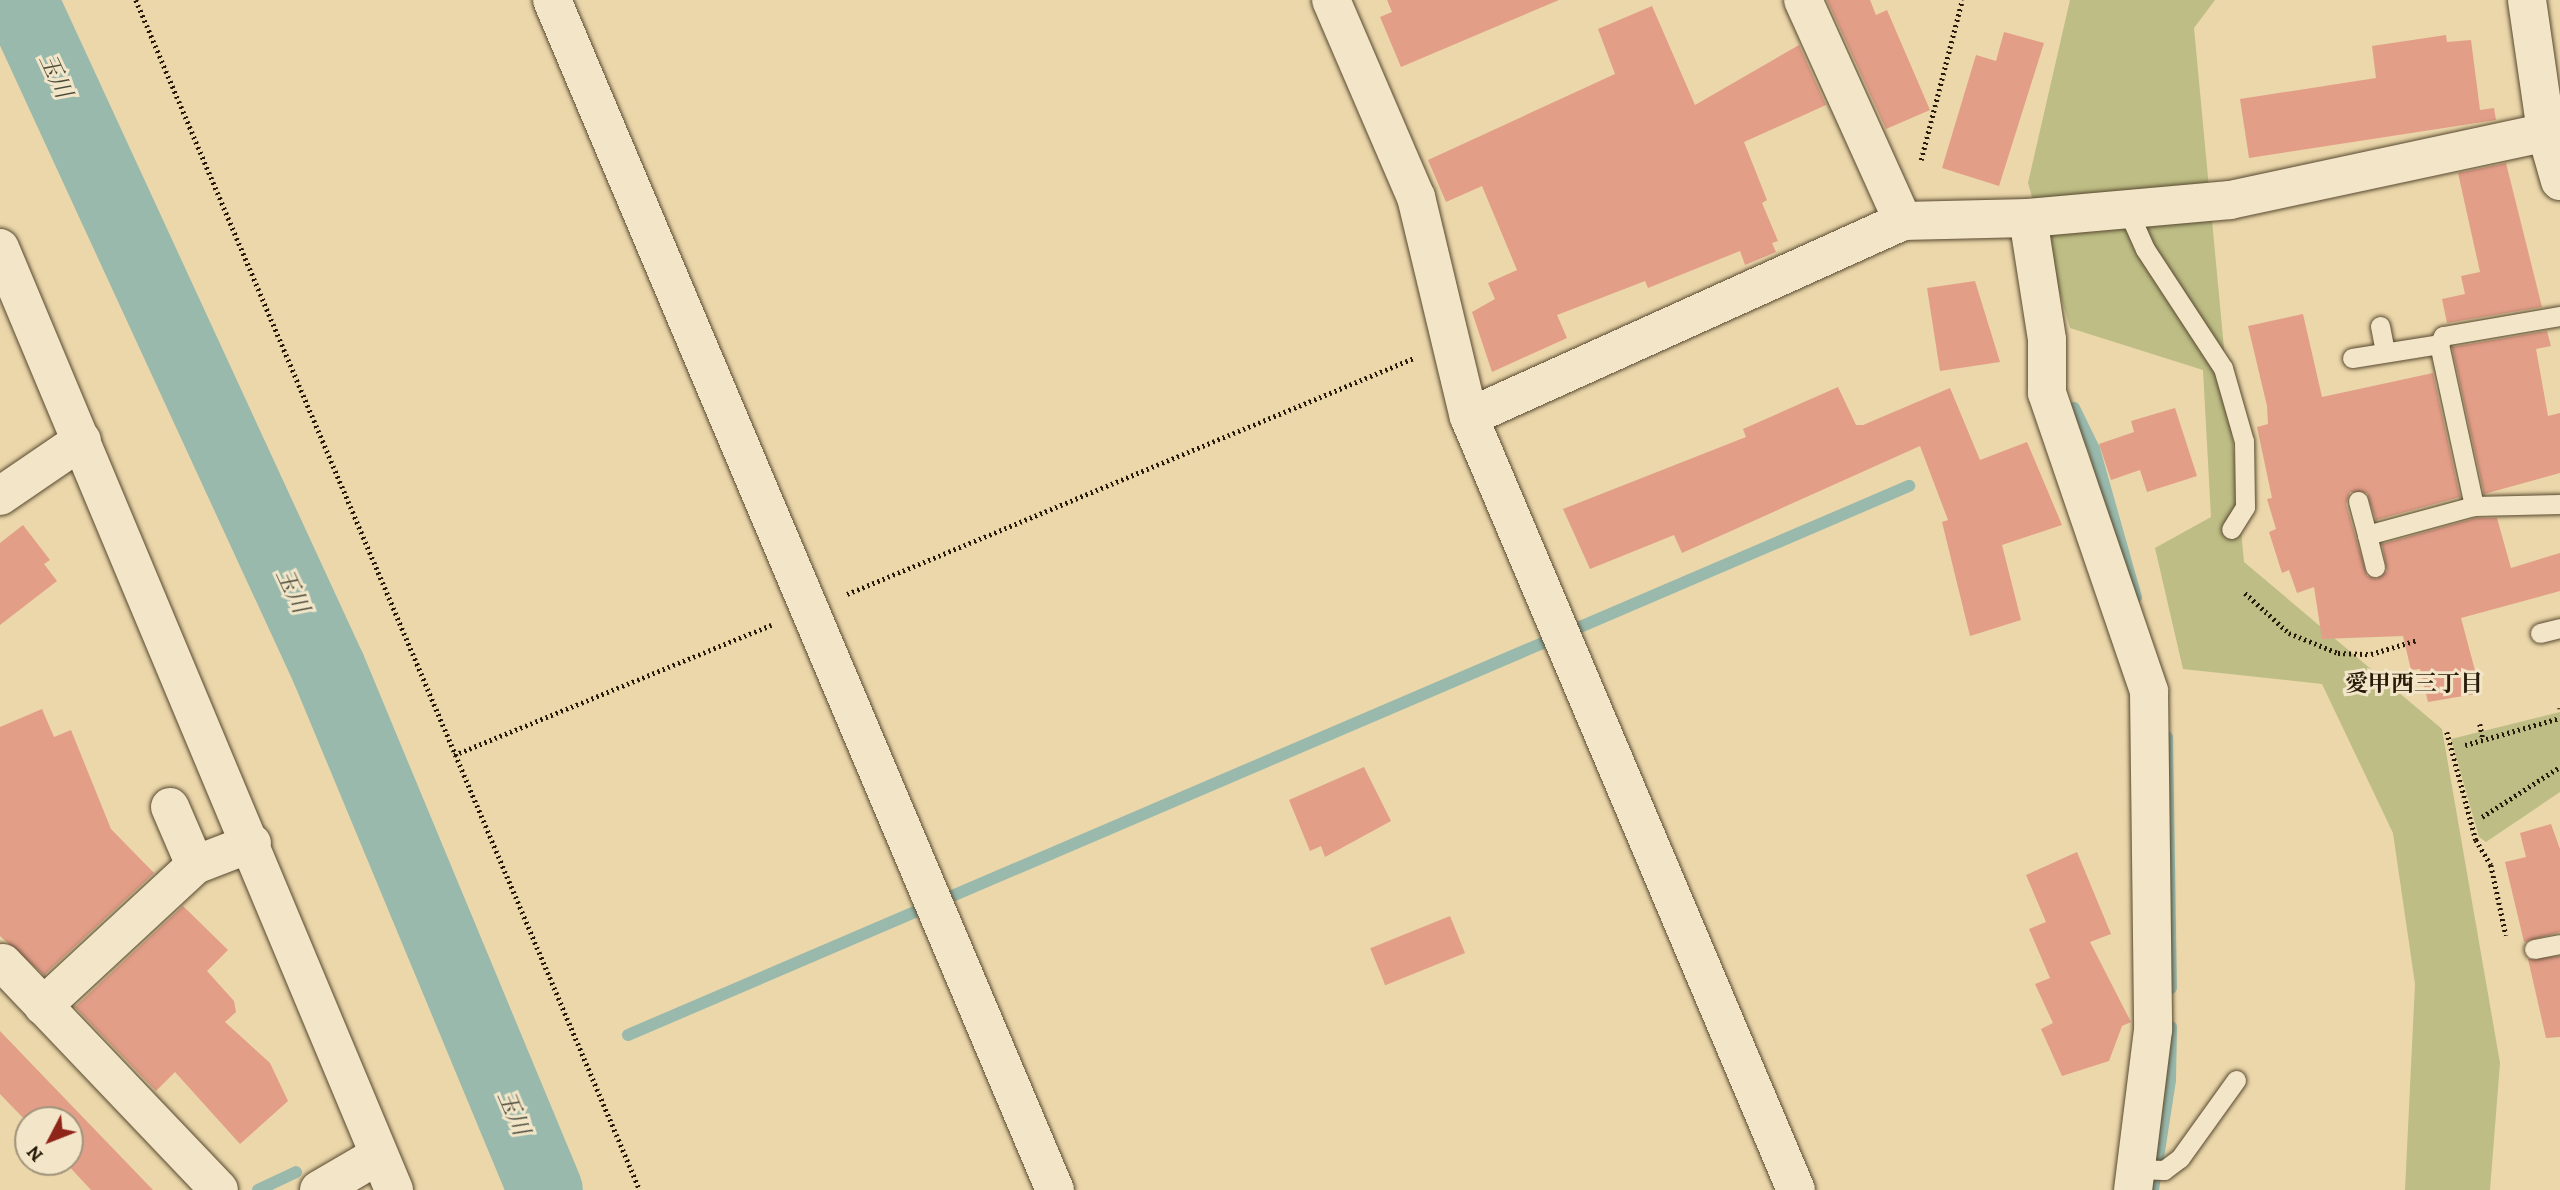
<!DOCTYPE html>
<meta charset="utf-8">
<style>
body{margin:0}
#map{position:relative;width:2560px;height:1190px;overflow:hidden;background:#ebd7aa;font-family:Alegreya,"Noto Serif JP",serif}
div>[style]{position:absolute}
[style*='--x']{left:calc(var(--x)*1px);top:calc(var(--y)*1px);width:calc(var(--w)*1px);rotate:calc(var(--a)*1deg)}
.green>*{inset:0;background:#bdbd85}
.stream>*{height:12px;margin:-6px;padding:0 6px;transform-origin:6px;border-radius:6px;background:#98b9ac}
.river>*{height:75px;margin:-37.5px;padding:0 37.5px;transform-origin:37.5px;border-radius:37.5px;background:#98b9ac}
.building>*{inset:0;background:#e39e88;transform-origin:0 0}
.path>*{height:4.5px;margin-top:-2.25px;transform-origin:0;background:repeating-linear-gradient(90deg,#271a08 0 2px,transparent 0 5.5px)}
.roads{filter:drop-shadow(0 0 2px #584930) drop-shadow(0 0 2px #584930)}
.lane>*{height:19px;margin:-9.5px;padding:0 9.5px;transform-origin:9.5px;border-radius:9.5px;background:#f2e5c8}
.street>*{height:38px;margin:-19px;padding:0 19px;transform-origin:19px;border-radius:19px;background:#f2e5c8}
span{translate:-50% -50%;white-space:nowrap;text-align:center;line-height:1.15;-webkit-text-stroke:6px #f2e5c8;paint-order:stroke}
.water-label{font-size:23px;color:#494a39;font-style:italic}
.neighbourhood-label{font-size:23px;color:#271a08;font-weight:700}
.north{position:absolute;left:14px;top:1106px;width:70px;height:70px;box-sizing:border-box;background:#f2e5c8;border:2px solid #a1947b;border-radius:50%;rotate:228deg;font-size:19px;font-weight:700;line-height:28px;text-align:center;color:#271a08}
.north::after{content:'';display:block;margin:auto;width:24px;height:32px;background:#8f2418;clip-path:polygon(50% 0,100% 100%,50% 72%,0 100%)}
</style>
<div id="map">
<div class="green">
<div style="clip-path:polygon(2070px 0,2215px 0,2194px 28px,2244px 562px,2442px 729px,2500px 1063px,2490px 1190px,2405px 1190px,2415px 984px,2393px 833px,2322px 684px,2183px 669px,2155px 548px,2211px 517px,2203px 370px,2070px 328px,2028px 183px)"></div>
<div style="clip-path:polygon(2560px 712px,2560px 792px,2486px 842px,2479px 837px,2451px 739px)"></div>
</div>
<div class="stream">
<div style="--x:2074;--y:408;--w:46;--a:64"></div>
<div style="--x:2094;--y:449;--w:154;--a:74.2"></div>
<div style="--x:2167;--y:737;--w:251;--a:89.1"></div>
<div style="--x:628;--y:1035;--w:1394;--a:-23.2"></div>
<div style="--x:258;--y:1190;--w:42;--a:-25.3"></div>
<div style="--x:2153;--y:1190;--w:111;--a:-81.2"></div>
<div style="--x:2170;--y:1080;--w:53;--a:-88.9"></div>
</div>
<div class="river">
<div style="--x:20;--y:0;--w:736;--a:65.25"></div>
<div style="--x:328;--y:668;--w:565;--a:67.43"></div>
</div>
<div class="building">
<div style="clip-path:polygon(1387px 0,1559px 0,1401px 67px,1380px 17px,1392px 12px)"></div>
<div style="clip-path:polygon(1827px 0,1870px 0,1876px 15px,1887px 10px,1930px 110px,1886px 129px)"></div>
<div style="clip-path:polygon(1652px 6px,1695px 105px,1799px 45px,1826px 105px,1744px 142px,1767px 200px,1762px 203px,1778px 241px,1772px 243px,1776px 252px,1745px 265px,1740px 251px,1648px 288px,1645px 281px,1557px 315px,1567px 338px,1492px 372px,1472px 312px,1495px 299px,1488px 283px,1517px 270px,1482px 186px,1446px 202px,1428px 160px,1615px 74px,1598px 29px)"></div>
<div style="clip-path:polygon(2004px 32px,2044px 43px,1999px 186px,1942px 168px,1976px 55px,1996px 61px)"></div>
<div style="clip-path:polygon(2446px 35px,2447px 42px,2471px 40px,2480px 110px,2494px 108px,2496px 120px,2249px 158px,2240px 99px,2376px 78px,2372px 46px)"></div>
<div style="clip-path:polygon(2506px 163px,2542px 307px,2447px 323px,2442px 299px,2465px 294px,2461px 276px,2480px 272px,2458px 173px)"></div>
<div style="clip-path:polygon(1975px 281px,2000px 362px,1940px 371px,1927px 288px)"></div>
<div style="clip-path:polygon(2303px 314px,2322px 397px,2433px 373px,2460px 497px,2376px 520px,2367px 493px,2350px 492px,2346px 504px,2367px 576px,2377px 579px,2387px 571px,2382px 544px,2476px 518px,2497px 518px,2511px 568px,2560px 553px,2560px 591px,2461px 618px,2481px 693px,2428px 702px,2420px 669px,2411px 670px,2403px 636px,2322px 639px,2314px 587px,2297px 593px,2289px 570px,2282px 573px,2269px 532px,2276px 529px,2267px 499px,2272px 498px,2257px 427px,2268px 424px,2267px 406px,2248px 326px)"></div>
<div style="clip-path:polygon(2547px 331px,2551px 346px,2536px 349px,2548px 416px,2560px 413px,2560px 473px,2484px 494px,2452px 347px)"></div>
<div style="clip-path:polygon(1838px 387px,1856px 425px,1863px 425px,1950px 388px,1980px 460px,2027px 442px,2062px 525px,2002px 545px,2021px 620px,1970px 636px,1942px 522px,1948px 520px,1920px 446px,1682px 553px,1674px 535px,1590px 569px,1563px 509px,1746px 437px,1743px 429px)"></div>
<div style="clip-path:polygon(2175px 408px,2197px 476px,2147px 492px,2140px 470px,2111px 480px,2099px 444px,2134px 432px,2131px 421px)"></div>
<div style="clip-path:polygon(23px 525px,50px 560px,44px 564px,57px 581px,0 625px,0 543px)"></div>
<div style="clip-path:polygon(42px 709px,54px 737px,71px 730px,111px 829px,154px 873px,44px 975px,0 936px,0 727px)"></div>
<div style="clip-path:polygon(1364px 767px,1391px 821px,1325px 857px,1321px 846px,1310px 851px,1289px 800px)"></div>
<div style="clip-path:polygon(2551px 824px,2560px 849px,2560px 932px,2524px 942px,2505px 862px,2526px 857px,2520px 833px)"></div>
<div style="clip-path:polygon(2077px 852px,2111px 934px,2090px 942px,2131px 1022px,2122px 1026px,2109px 1061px,2062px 1076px,2041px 1029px,2053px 1023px,2035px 984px,2050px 978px,2029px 929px,2046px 922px,2026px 875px)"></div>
<div style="clip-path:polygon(183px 906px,228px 950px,207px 971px,234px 1001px,236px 1012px,225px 1022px,270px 1063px,288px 1101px,240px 1144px,175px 1072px,156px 1091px,75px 1007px)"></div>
<div style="left:1450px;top:916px;width:40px;height:86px;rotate:68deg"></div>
<div style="clip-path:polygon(2560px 956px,2560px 1037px,2546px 1038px,2528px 959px)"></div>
<div style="clip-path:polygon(0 1031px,48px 1081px,153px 1190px,91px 1190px,65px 1162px,70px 1120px,28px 1123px,0 1094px)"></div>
</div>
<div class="path">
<div style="--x:136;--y:0;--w:1292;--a:67.05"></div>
<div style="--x:1921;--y:160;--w:165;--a:-75.6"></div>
<div style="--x:2245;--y:593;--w:59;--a:42.3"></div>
<div style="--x:2289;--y:633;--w:53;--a:22.2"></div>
<div style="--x:2338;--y:653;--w:33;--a:2"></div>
<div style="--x:2371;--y:654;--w:48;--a:-16.9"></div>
<div style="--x:847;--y:594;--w:614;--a:-22.6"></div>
<div style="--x:2560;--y:708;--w:1;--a:90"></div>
<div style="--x:2480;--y:724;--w:15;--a:79"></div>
<div style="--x:2447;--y:732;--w:112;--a:75"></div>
<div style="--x:2476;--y:840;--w:29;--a:59"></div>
<div style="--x:2491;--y:865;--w:72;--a:77.9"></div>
<div style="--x:2465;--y:745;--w:99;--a:-15.9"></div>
<div style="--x:454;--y:755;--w:343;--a:-22.3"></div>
<div style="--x:2482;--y:817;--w:93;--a:-32.7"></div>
</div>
<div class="roads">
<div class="lane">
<div style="--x:2128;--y:211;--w:42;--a:65.9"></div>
<div style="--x:2145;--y:249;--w:142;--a:56.8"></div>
<div style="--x:2223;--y:368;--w:76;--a:74"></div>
<div style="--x:2244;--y:441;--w:66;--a:89.1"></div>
<div style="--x:2245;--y:507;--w:26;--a:122"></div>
<div style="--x:2380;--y:326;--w:25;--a:79"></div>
<div style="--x:2439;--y:344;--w:9;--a:-63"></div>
<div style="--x:2443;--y:336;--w:119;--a:-9.7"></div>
<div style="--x:2352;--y:358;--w:88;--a:-9.1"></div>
<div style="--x:2439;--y:344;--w:166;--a:77.8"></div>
<div style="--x:2358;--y:501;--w:35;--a:75"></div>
<div style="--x:2367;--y:535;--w:111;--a:-15.2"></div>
<div style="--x:2474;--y:506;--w:86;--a:-1.3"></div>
<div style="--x:2367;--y:535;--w:33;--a:76"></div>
<div style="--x:2540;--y:633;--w:21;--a:-14"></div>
<div style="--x:2534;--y:949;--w:26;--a:-11"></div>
<div style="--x:2136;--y:1169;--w:28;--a:2"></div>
<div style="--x:2164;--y:1170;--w:20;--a:-37"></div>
<div style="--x:2180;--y:1158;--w:96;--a:-54.3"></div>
</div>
<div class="street">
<div style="--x:552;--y:0;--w:1292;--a:67.09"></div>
<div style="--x:1331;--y:0;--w:215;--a:66.7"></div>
<div style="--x:1416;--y:197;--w:226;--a:76.5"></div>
<div style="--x:1469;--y:417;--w:839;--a:67.07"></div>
<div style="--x:1803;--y:0;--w:243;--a:65.7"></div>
<div style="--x:2527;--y:0;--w:133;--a:81.8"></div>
<div style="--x:2546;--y:132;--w:51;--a:74.1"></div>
<div style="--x:2028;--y:218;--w:123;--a:81.1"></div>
<div style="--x:2047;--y:340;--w:53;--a:90"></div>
<div style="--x:2047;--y:393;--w:315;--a:71.1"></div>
<div style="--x:2149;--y:691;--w:339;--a:89.3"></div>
<div style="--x:2153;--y:1030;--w:161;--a:97.1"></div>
<div style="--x:0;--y:248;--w:1021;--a:67.3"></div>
<div style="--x:1469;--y:417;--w:476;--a:-24.3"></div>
<div style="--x:1903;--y:221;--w:125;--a:-1.4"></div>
<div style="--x:2028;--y:218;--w:203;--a:-5.1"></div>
<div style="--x:2230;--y:200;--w:323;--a:-12.1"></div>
<div style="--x:0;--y:496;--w:99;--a:-34.3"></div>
<div style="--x:170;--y:807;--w:63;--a:66.7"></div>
<div style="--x:3;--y:963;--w:313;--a:46.4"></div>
<div style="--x:43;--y:1006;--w:207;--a:-42.8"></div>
<div style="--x:195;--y:865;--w:61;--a:-21.1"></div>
<div style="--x:319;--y:1190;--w:69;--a:-30.3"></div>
</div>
</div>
<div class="water-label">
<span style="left:55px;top:76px;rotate:65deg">玉川</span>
<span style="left:292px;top:591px;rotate:65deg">玉川</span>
<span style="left:513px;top:1113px;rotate:67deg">玉川</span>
</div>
<div class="neighbourhood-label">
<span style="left:2414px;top:684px">愛甲西三丁目</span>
</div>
<div class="north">N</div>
</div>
